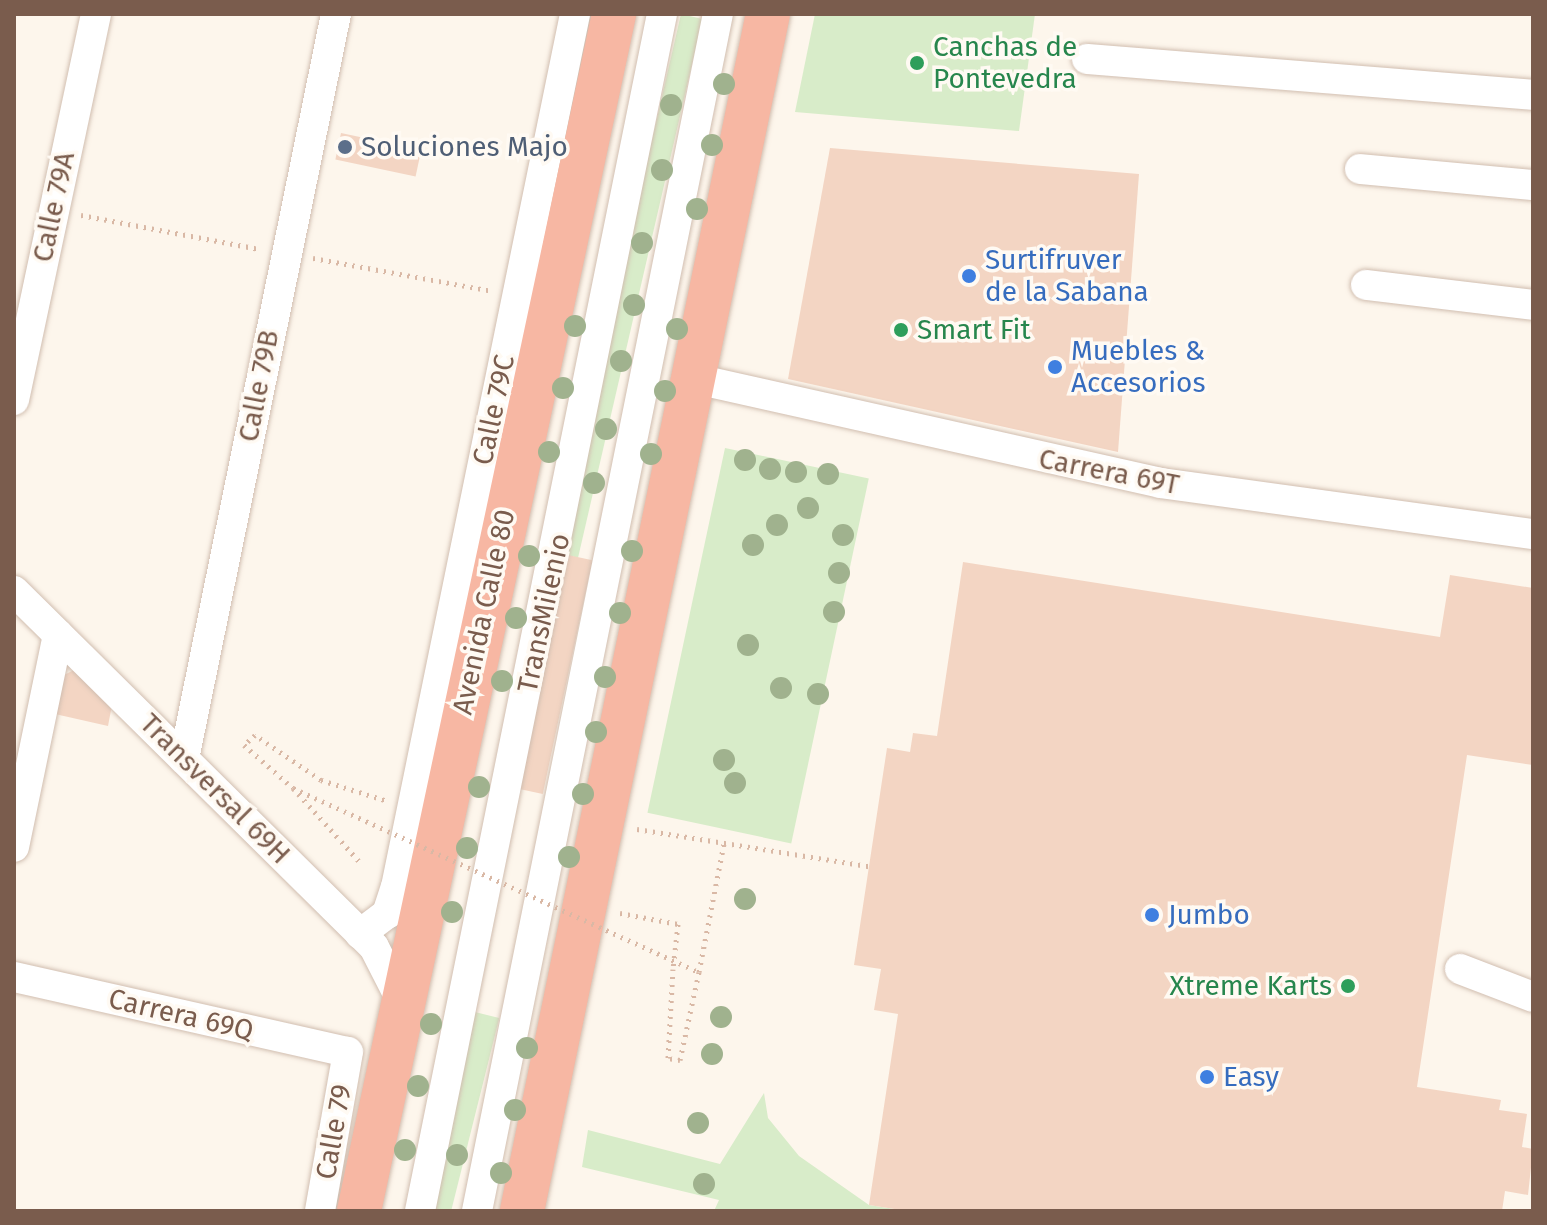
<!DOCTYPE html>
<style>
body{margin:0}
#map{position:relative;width:1547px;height:1225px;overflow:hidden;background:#fdf6ec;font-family:"Fira Sans",sans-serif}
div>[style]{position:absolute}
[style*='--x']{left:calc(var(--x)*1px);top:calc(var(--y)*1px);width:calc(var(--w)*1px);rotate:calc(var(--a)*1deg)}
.green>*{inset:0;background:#d8ecc9;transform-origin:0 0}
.building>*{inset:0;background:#f3d5c3;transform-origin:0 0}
.path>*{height:5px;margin-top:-2.5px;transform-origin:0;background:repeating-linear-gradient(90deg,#d9b8a5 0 2px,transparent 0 8px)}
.roads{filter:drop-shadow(0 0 2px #d1beb0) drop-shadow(0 0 2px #d1beb0)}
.minor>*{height:30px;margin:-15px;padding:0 15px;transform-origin:15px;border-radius:15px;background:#fff}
.highway>*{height:44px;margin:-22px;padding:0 22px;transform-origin:22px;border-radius:22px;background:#f7b7a3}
.path-bridge>*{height:5px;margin-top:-2.5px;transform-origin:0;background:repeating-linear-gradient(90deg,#d9b8a5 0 2px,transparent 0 8px)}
.trees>*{width:22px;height:22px;margin:-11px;border-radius:50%;background:#a0b28e}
.dots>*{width:22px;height:22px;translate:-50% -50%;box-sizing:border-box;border:4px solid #fffaf3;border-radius:50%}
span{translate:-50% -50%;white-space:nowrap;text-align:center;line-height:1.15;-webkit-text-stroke:7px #fffaf3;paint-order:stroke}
.leisure-label{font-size:28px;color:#27864d}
.left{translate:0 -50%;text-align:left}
.right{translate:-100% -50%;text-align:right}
.service-label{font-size:28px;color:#4e5e75}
.street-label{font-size:28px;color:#7a5c4d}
.shop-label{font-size:28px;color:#366cbe}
.frame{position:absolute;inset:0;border:16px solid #7a5c4d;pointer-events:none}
</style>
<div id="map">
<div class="green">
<div style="left:681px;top:14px;width:22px;height:553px;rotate:13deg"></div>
<div style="clip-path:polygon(815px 14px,1035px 14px,1019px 131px,795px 112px)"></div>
<div style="left:725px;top:448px;width:147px;height:373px;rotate:12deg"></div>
<div style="left:475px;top:1012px;width:25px;height:203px;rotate:14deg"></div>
<div style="clip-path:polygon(764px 1093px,768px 1118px,799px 1156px,869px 1205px,907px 1211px,714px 1211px,719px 1200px,582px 1167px,588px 1130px,720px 1164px)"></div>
</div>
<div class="building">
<div style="left:341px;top:133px;width:82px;height:27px;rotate:12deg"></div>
<div style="clip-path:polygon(830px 148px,1139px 174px,1118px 452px,788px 379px)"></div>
<div style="left:568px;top:555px;width:25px;height:239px;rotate:12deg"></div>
<div style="clip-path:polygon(963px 562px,1440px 637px,1450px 575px,1533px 588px,1533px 765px,1467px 755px,1417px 1087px,1501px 1100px,1499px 1110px,1527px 1114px,1522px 1147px,1533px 1149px,1528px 1195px,1505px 1191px,1502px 1211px,907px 1211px,869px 1205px,898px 1014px,874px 1010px,881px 969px,854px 965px,887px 748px,910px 752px,913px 733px,937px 736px)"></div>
<div style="clip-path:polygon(74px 670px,112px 705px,108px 726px,55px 714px,64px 675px)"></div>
</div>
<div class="path">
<div style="--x:81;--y:215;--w:182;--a:10.8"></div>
<div style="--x:313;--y:258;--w:182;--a:10.4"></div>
<div style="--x:321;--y:780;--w:67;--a:17.4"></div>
<div style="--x:293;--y:788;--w:98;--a:47.9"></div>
<div style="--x:637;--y:829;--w:235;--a:9.1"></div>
<div style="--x:620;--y:913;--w:59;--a:10.7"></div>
<div style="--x:678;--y:924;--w:45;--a:96.3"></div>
<div style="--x:699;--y:972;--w:131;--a:-79"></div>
</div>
<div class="roads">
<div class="minor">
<div style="--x:1087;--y:59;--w:447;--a:4.6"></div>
<div style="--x:1360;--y:169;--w:174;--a:5.3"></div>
<div style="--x:1366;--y:285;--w:168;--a:6.8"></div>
<div style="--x:691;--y:378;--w:481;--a:12.6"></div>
<div style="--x:1160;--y:483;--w:376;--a:7.8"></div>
<div style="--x:14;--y:400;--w:395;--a:-78"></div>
<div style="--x:14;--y:591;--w:506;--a:44.68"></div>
<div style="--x:374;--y:947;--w:57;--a:63"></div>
<div style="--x:184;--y:759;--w:760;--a:-78.47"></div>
<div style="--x:14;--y:847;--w:217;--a:-78.3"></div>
<div style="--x:360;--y:934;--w:34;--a:-37"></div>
<div style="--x:387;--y:914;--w:28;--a:-72"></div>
<div style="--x:396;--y:887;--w:891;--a:-78.41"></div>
<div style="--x:1460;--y:969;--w:78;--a:21"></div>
<div style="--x:14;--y:977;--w:342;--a:12.7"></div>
<div style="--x:348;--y:1052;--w:161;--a:100"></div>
<div style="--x:420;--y:1211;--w:1221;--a:-78.57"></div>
<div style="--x:477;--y:1211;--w:1221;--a:-78.62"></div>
</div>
<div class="highway">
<div style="--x:359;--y:1211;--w:1224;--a:-77.97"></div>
<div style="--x:522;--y:1211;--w:1222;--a:-78.39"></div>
</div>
</div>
<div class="path-bridge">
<div style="--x:321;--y:780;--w:80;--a:-145.7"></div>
<div style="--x:255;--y:735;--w:15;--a:138"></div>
<div style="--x:244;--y:745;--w:65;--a:41.3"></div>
<div style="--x:293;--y:788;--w:446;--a:24.4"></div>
<div style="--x:699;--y:972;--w:90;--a:102.2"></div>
<div style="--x:680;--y:1060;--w:12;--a:-171"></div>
<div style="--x:668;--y:1058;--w:89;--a:-86.8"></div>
</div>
<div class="trees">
<div style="left:724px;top:84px"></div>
<div style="left:671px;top:105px"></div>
<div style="left:712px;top:145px"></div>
<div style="left:662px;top:170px"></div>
<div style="left:697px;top:209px"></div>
<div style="left:642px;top:243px"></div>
<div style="left:634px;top:305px"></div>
<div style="left:575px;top:326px"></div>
<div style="left:677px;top:329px"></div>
<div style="left:621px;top:361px"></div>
<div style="left:563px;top:388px"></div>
<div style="left:665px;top:391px"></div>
<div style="left:606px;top:429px"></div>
<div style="left:549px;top:452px"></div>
<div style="left:651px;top:454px"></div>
<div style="left:745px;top:460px"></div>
<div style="left:770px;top:469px"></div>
<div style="left:796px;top:472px"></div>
<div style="left:828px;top:474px"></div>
<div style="left:594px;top:483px"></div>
<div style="left:808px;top:508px"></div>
<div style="left:777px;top:525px"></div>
<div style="left:843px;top:535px"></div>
<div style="left:753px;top:545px"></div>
<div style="left:632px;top:551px"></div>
<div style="left:529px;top:556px"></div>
<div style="left:839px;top:573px"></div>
<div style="left:834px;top:612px"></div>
<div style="left:620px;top:613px"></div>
<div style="left:516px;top:618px"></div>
<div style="left:748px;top:645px"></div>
<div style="left:605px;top:677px"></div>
<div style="left:502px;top:681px"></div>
<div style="left:781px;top:688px"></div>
<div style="left:818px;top:694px"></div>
<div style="left:596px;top:732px"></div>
<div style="left:724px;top:760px"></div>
<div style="left:735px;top:783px"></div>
<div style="left:479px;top:787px"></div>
<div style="left:583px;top:794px"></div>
<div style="left:467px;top:848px"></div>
<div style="left:569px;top:857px"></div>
<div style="left:745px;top:899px"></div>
<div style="left:452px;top:912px"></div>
<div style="left:721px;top:1017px"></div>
<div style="left:431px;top:1024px"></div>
<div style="left:527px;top:1048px"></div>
<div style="left:712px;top:1054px"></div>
<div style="left:418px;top:1086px"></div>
<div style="left:515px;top:1110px"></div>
<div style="left:698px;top:1123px"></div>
<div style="left:405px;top:1150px"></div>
<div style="left:457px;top:1155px"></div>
<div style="left:501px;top:1173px"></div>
<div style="left:704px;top:1184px"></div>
</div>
<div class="dots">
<div style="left:917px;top:63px;background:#2e9e5b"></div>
<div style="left:345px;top:147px;background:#5c6f8a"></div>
<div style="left:969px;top:276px;background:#3f7fe0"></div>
<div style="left:901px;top:330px;background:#2e9e5b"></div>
<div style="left:1055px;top:367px;background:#3f7fe0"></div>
<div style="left:1152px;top:915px;background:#3f7fe0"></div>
<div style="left:1348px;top:986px;background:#2e9e5b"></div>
<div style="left:1207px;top:1077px;background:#3f7fe0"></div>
</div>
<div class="leisure-label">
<span class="left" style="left:933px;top:63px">Canchas de<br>Pontevedra</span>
<span class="left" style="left:917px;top:330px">Smart Fit</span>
<span class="right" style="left:1332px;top:986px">Xtreme Karts</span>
</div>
<div class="service-label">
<span class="left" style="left:361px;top:147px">Soluciones Majo</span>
</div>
<div class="street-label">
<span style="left:54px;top:207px;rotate:-78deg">Calle 79A</span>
<span style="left:259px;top:386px;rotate:-79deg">Calle 79B</span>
<span style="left:494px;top:410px;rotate:-78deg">Calle 79C</span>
<span style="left:1109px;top:472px;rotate:11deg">Carrera 69T</span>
<span style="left:484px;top:612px;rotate:-78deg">Avenida Calle 80</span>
<span style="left:544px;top:613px;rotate:-78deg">TransMilenio</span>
<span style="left:215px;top:789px;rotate:45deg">Transversal 69H</span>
<span style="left:181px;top:1015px;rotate:13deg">Carrera 69Q</span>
<span style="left:334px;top:1132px;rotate:-80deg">Calle 79</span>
</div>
<div class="shop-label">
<span class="left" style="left:985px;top:276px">Surtifruver<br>de la Sabana</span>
<span class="left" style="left:1071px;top:367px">Muebles &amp;<br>Accesorios</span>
<span class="left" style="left:1168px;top:915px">Jumbo</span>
<span class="left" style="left:1223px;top:1077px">Easy</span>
</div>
<div class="frame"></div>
</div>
